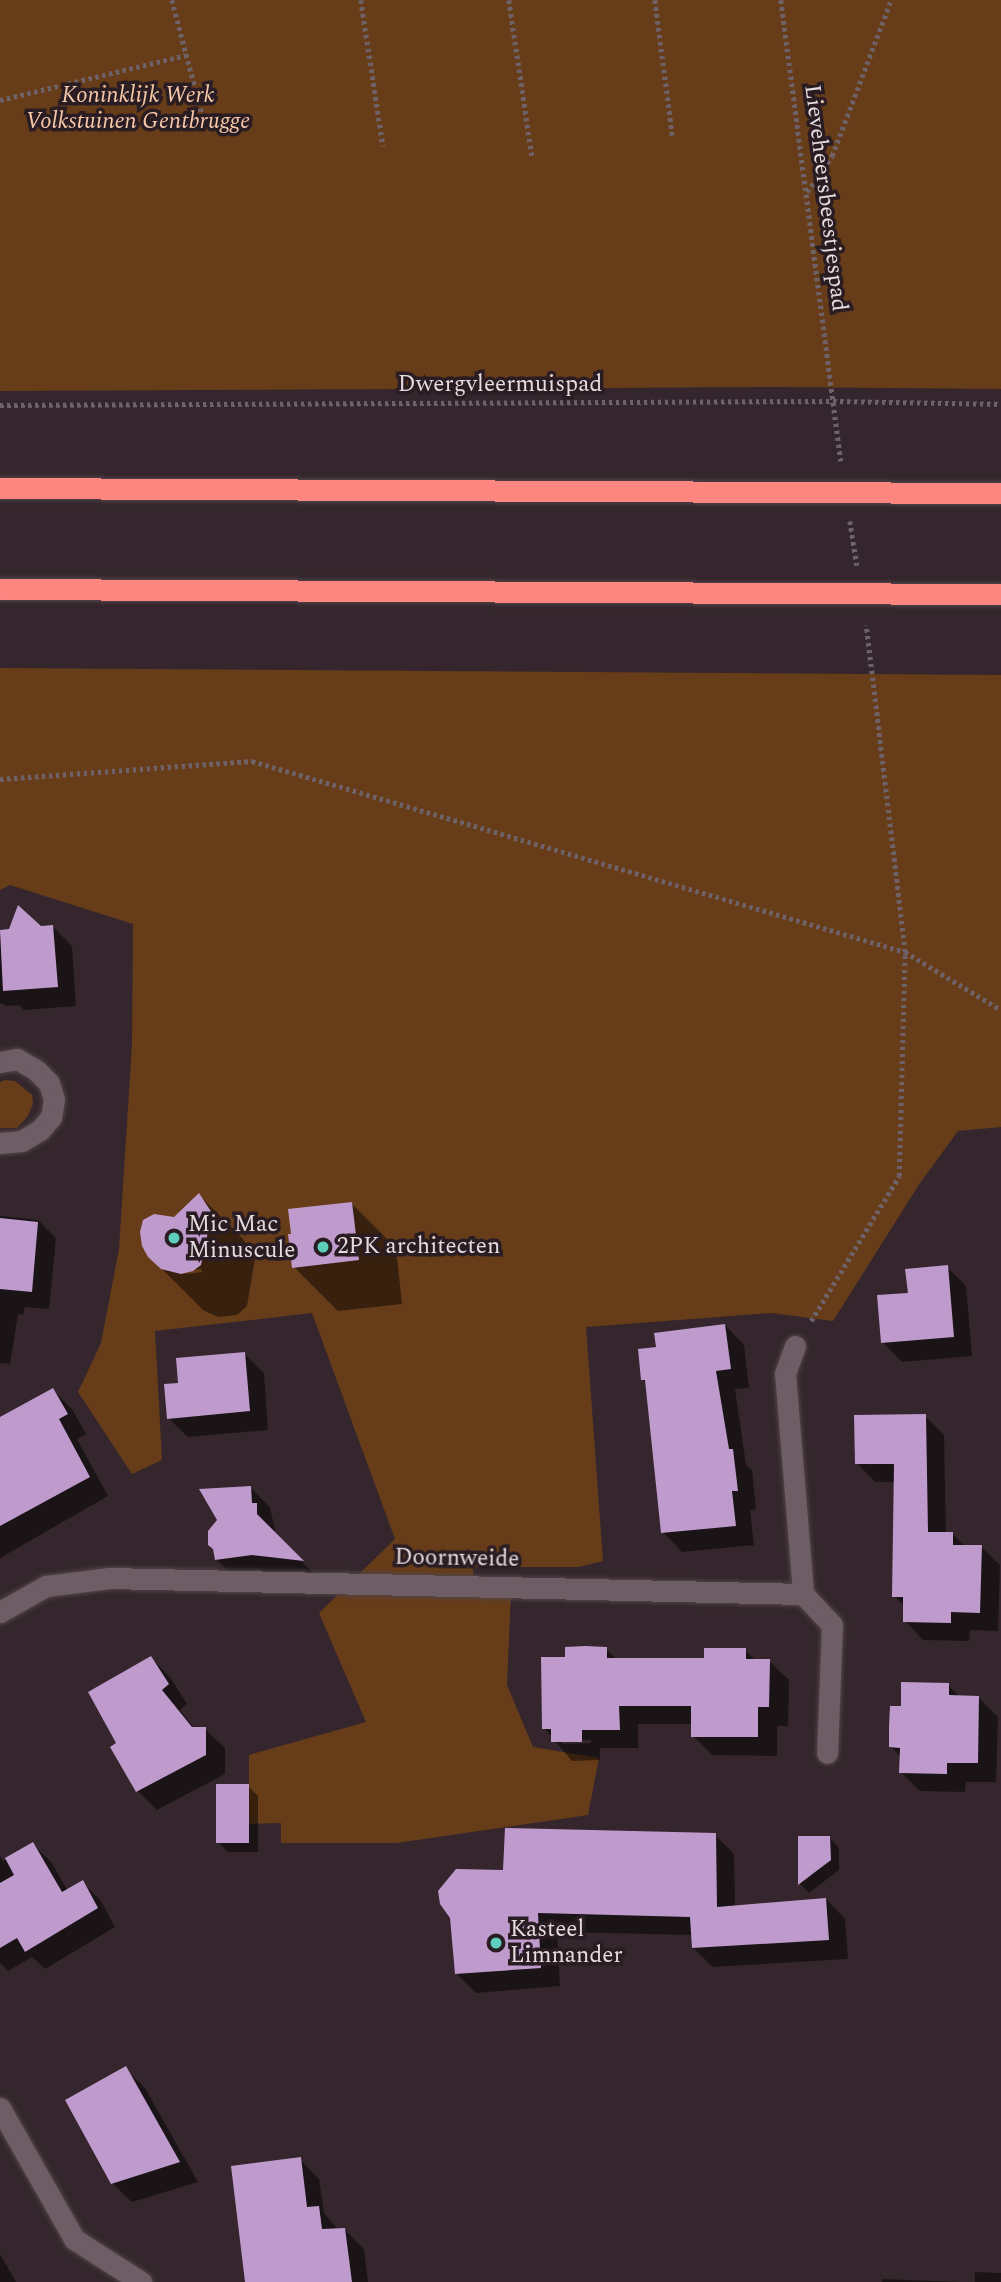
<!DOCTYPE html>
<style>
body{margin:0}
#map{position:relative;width:1001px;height:2282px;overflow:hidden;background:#34262c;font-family:Spectral,serif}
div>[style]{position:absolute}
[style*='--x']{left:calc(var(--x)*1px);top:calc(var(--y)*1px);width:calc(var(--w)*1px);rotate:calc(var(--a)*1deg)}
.green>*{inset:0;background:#673d19}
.shadow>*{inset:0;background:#0007;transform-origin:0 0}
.building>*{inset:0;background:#bf9bcd;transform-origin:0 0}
.path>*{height:4.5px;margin-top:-2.25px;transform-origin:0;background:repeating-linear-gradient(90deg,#6e6167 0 3.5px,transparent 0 7px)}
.roads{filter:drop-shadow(0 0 2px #51444a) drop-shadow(0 0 2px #51444a)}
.minor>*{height:21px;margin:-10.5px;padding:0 10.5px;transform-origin:10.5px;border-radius:10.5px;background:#6e5d65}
.bridges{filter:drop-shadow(0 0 2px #51444a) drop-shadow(0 0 2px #51444a)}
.highway-bridge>*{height:21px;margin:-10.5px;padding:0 10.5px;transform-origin:10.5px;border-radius:10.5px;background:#fe8681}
.dots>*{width:19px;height:19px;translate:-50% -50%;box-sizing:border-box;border:4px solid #2a1c23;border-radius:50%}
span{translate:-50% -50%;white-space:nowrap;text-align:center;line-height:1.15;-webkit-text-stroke:7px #2a1c23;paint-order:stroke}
.park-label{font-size:23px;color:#f5c8a8;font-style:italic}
.street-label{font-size:23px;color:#e6dce0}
.poi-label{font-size:23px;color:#e6dce0}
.left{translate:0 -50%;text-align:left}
</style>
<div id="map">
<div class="green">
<div style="clip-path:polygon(0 0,1001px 0,1001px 389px,782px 387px,0 391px)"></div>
<div style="clip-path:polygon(0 668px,1001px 675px,1001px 1127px,958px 1131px,920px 1183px,833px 1321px,772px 1313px,586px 1327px,603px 1561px,578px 1567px,473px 1567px,474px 1594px,511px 1594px,507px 1685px,533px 1747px,599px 1758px,588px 1815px,396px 1843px,281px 1843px,281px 1823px,249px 1824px,249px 1755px,366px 1722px,319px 1613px,395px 1539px,312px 1313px,155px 1331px,162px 1460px,132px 1474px,78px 1392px,101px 1343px,119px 1249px,132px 1044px,133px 924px,10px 885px,0 890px)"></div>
<div style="clip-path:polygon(5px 1080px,15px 1081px,32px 1095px,33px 1104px,28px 1116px,17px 1128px,0 1128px,0 1082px)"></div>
</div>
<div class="shadow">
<div style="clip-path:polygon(53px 927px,72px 946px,76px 1006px,24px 1010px,19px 1005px,7px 1006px,0 1003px,0 934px)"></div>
<div style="clip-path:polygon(evenodd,199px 1195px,243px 1239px,255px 1259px,247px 1306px,237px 1315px,218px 1317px,203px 1310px,158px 1265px,199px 1195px,201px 1269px,202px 1272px,185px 1274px,185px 1271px,201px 1269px)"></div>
<div style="clip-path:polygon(352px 1204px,396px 1248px,402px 1304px,338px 1311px,294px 1267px)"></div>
<div style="clip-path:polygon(0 1216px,38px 1220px,56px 1238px,49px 1309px,25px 1307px,23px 1315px,18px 1314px,10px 1364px,0 1363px)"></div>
<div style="clip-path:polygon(947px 1267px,966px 1286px,972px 1356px,902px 1362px,883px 1342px,909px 1294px)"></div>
<div style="clip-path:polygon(725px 1325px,744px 1345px,749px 1388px,735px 1389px,746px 1465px,752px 1470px,756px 1509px,750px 1510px,754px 1545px,682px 1552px,663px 1532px,647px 1384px,643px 1380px,658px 1349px)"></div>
<div style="clip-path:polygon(244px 1354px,264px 1373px,268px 1430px,188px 1437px,168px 1418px,180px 1385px)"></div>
<div style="clip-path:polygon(53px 1390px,72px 1409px,86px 1434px,77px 1439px,108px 1496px,0 1558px,0 1419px)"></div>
<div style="clip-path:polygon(925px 1416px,944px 1435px,946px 1534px,953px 1534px,965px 1547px,981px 1547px,1000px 1565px,998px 1631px,970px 1630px,969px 1641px,923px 1640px,905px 1621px,905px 1607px,894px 1596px,896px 1482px,875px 1482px,857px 1463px)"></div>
<div style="clip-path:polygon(251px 1488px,270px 1507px,276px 1535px,319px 1579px,236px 1578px,216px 1559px,219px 1521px)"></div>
<div style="clip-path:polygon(evenodd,606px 1649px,617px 1660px,705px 1660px,745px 1650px,756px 1661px,769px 1661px,789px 1680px,788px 1726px,777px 1726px,777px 1756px,712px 1755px,693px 1736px,693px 1724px,638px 1724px,638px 1748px,600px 1748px,600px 1760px,572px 1761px,544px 1728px,567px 1659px,606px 1649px,560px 1740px,591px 1740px,591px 1743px,563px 1744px,560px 1740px)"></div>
<div style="clip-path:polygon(151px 1658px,170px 1677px,187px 1704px,180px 1710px,195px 1729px,205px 1729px,225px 1748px,225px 1774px,157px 1810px,138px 1791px)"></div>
<div style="clip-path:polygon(948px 1685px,960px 1697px,978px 1697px,998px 1717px,996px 1782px,966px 1782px,965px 1792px,920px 1791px,901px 1772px,901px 1757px,890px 1746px,902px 1708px)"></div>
<div style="clip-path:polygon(248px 1786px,258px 1796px,258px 1852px,228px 1852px,218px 1842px)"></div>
<div style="clip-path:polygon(715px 1835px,734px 1854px,735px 1907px,826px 1899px,845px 1919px,848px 1959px,713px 1967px,693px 1948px,693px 1935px,557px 1932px,560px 1986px,476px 1993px,456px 1973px,505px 1871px)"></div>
<div style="clip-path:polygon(800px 1837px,830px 1838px,839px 1848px,839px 1870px,809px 1893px,800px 1884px)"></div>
<div style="clip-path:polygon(33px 1844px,51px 1862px,68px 1891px,83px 1883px,101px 1901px,115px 1927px,45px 1969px,32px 1957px,8px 1971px,0 1963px,0 1856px,3px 1861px)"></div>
<div style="clip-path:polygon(125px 2069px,145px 2088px,198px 2182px,132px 2202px,112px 2183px)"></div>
<div style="clip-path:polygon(300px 2159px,319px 2179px,324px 2213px,338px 2230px,345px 2230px,364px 2249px,368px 2282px,247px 2282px)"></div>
<div style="clip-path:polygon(0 2254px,16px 2282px,0 2282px)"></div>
<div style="left:975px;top:2272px;width:26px;height:10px;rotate:2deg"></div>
<div style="clip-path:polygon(882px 2279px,959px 2282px,882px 2282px)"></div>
</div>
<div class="building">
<div style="clip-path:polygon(18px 905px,41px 926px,53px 925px,58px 987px,3px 991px,0 930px,9px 929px)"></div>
<div style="clip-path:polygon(199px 1193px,212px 1213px,201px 1265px,193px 1271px,181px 1274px,161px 1269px,148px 1257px,142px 1246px,140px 1232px,143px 1220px,154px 1214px,174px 1217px)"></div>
<div style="clip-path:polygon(352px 1202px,359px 1260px,292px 1268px,288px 1234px,291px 1234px,288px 1209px)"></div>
<div style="clip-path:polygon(0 1218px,38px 1222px,32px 1292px,0 1289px)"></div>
<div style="clip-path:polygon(948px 1265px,954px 1337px,881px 1343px,877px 1295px,908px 1293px,905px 1269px)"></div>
<div style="clip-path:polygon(725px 1324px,731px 1369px,716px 1371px,729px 1449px,733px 1449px,738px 1491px,732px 1491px,736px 1526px,661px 1533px,645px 1380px,641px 1380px,638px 1349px,656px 1347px,654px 1333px)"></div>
<div style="clip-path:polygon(245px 1352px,250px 1411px,167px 1419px,164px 1384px,178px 1383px,176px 1358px)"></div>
<div style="clip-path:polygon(53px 1388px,68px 1414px,59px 1419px,90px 1477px,0 1526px,0 1417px)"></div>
<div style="clip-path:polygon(926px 1414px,928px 1532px,953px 1532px,953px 1545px,982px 1545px,980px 1613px,951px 1612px,951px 1623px,903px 1622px,903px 1597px,892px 1597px,894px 1464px,855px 1464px,854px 1415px)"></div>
<div style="clip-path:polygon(251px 1486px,252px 1503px,257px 1503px,257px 1514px,304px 1561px,252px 1555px,215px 1560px,213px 1549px,208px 1545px,208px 1531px,217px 1520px,199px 1489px)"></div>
<div style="clip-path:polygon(585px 1646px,607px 1647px,607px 1658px,704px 1658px,704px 1648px,746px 1648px,746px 1659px,770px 1659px,769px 1707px,758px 1707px,758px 1737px,691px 1737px,691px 1706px,619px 1706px,620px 1730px,582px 1730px,582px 1742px,551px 1742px,551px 1729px,542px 1729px,541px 1657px,565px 1657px,565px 1647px)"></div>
<div style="clip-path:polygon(151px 1656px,169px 1684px,162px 1690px,192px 1727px,206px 1727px,206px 1755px,136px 1792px,110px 1747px,116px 1743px,88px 1692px)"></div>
<div style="clip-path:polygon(901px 1682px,949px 1683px,949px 1695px,979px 1696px,978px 1763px,947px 1763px,947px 1774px,899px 1773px,900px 1748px,889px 1747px,889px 1727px,890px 1706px,901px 1706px)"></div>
<div style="left:216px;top:1784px;width:33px;height:59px"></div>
<div style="clip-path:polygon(505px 1828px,716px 1833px,717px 1907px,826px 1898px,829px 1940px,692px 1948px,690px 1917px,538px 1913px,541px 1968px,455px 1974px,450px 1918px,440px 1904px,438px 1891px,456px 1869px,503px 1870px)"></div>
<div style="clip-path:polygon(798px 1836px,830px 1836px,831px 1860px,798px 1885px)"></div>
<div style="clip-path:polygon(33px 1842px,62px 1892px,83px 1880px,98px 1908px,25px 1952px,17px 1938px,0 1948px,0 1883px,14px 1875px,5px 1858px)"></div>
<div style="clip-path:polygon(126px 2066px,180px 2162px,111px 2184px,65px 2100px)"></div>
<div style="clip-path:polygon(301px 2157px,307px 2207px,319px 2206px,322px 2229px,345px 2228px,352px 2282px,245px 2282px,231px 2166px)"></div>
</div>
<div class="path">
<div style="--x:172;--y:0;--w:125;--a:75.2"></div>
<div style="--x:361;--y:0;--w:148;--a:81.4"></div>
<div style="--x:509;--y:0;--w:157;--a:81.6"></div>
<div style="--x:655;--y:0;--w:139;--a:82.6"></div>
<div style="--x:781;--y:0;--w:465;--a:82.6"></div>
<div style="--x:0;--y:100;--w:191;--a:-13.6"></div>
<div style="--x:807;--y:192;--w:44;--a:-55.2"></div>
<div style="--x:832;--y:156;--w:167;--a:-69.3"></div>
<div style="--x:0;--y:405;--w:833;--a:-0.28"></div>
<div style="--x:833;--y:401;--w:168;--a:1"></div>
<div style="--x:850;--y:521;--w:45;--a:81"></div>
<div style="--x:0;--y:779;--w:253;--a:-4.1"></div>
<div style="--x:252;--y:761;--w:680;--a:16.3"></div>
<div style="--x:905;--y:952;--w:112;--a:31.1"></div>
<div style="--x:811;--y:1321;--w:170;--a:-58.7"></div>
<div style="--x:899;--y:1176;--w:224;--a:-88.5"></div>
<div style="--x:905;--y:952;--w:329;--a:-96.8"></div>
</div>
<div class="roads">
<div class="minor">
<div style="--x:0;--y:1062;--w:17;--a:-10"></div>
<div style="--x:17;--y:1059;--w:22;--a:30"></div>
<div style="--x:36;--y:1070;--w:18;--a:45"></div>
<div style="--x:49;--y:1083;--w:17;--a:73"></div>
<div style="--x:54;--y:1099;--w:18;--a:99"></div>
<div style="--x:51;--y:1117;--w:17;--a:130"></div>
<div style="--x:40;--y:1130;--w:21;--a:149"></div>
<div style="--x:22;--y:1141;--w:22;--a:175"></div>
<div style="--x:795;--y:1346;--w:29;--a:110"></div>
<div style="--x:785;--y:1373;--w:222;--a:85.3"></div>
<div style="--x:803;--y:1594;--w:42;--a:46.9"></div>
<div style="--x:832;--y:1625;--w:128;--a:92.2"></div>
<div style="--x:0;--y:1612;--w:53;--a:-29.5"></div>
<div style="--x:46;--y:1586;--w:64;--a:-7.2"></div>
<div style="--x:109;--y:1578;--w:694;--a:1.32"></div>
<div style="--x:0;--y:2108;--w:150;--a:60.5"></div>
<div style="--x:74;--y:2239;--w:80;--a:32.7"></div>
</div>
</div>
<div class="bridges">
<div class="highway-bridge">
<div style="--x:0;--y:488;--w:1001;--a:0.29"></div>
<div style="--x:0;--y:589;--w:1001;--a:0.29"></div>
</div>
</div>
<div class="dots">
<div style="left:174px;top:1238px;background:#5cceba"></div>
<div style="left:323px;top:1247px;background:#5cceba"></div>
<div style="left:496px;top:1943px;background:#5cceba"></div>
</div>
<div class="park-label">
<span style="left:138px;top:109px">Koninklijk Werk<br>Volkstuinen Gentbrugge</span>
</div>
<div class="street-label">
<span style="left:825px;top:198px;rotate:83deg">Lieveheersbeestjespad</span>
<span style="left:500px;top:385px">Dwergvleermuispad</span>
<span style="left:457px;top:1559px;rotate:1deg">Doornweide</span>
</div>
<div class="poi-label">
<span class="left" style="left:188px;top:1238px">Mic Mac<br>Minuscule</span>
<span class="left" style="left:337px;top:1247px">2PK architecten</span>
<span class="left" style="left:510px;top:1943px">Kasteel<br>Limnander</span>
</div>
</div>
